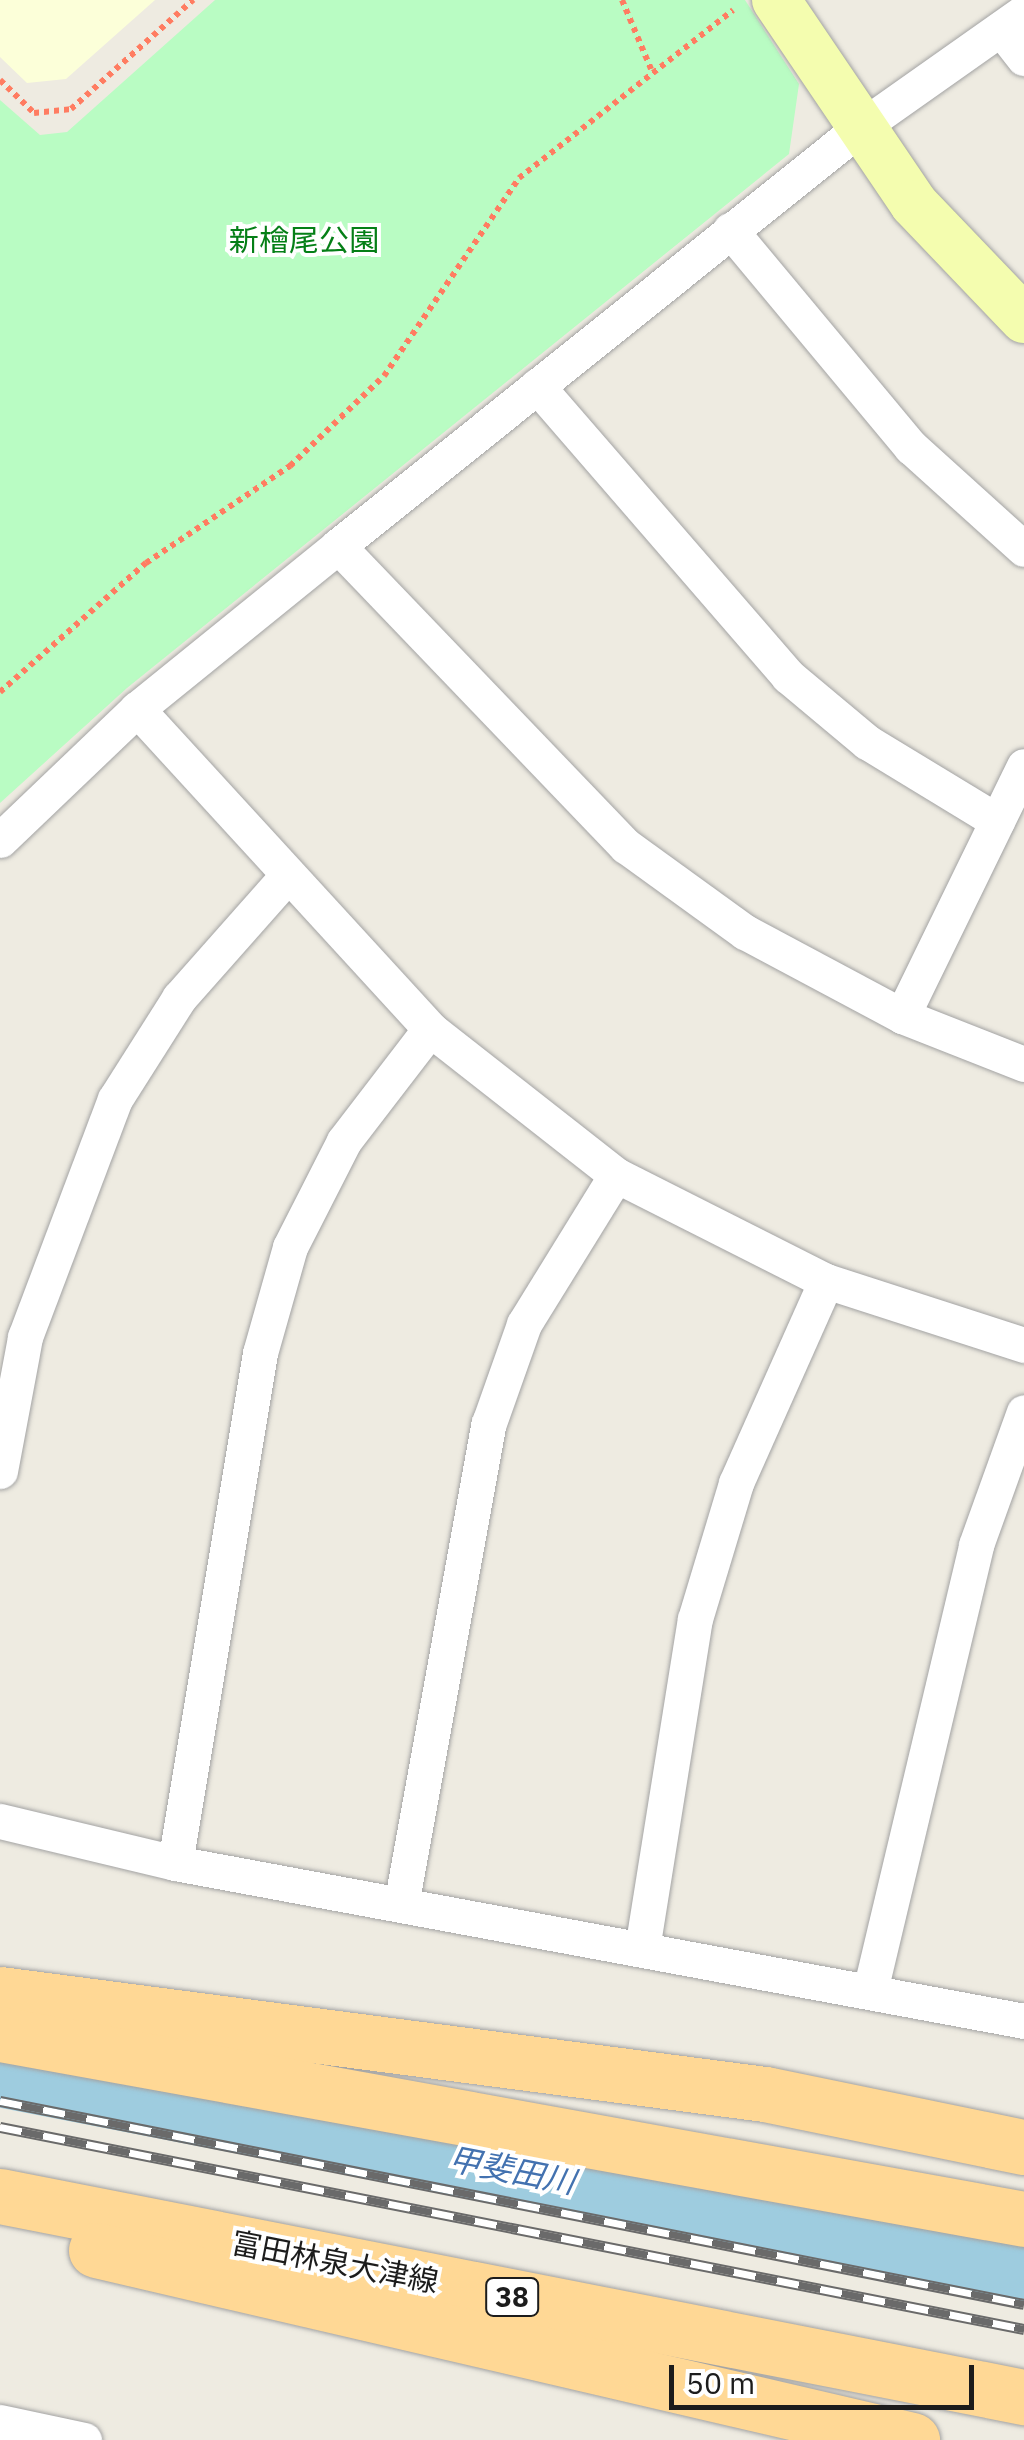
<!DOCTYPE html>
<meta charset="utf-8">
<style>
body{margin:0}
#map{position:relative;width:1024px;height:2440px;overflow:hidden;background:#eeebe1;font-family:"IBM Plex Sans","Noto Sans JP",sans-serif}
div>[style]{position:absolute}
[style*='--x']{left:calc(var(--x)*1px);top:calc(var(--y)*1px);width:calc(var(--w)*1px);rotate:calc(var(--a)*1deg)}
.education>*{inset:0;background:#fcffd9}
.park>*{inset:0;background:#b9fcc3}
.river>*{height:72px;margin:-36px;padding:0 36px;transform-origin:36px;border-radius:36px;background:#9eccdf}
.path>*{height:6px;margin-top:-3px;transform-origin:0;background:repeating-linear-gradient(90deg,#ff7c61 0 5px,transparent 0 10px)}
.roads{filter:drop-shadow(0 0 2px #a3a3a3) drop-shadow(0 0 2px #a3a3a3)}
.street>*{height:35px;margin:-17.5px;padding:0 17.5px;transform-origin:17.5px;border-radius:17.5px;background:#fff}
.secondary>*{height:48px;margin:-24px;padding:0 24px;transform-origin:24px;border-radius:24px;background:#f4fdaf}
.primary>*{height:55px;margin:-27.5px;padding:0 27.5px;transform-origin:27.5px;border-radius:27.5px;background:#ffd895}
.rail>*{height:11px;margin-top:-5.5px;transform-origin:0;background:repeating-linear-gradient(90deg,#fff 0 22px,#6a6a6a 0 44px);box-sizing:border-box;border-block:2px solid #6a6a6a}
span{translate:-50% -50%;white-space:nowrap;text-align:center;line-height:1.15;-webkit-text-stroke:8px #fff;paint-order:stroke}
.shield-label span{padding:2px 8px;background:#fff;border:2px solid;border-radius:8px;-webkit-text-stroke-width:0}
.shield-label{font-size:28px;color:#1c1c1c;font-weight:700}
.park-label{font-size:30px;color:#057f17}
.street-label{font-size:30px;color:#1c1c1c}
.water-label{font-size:32px;color:#4372b0;font-style:italic}
.scale{position:absolute;left:669px;top:2365px;width:305px;height:45px;box-sizing:border-box;border:5px solid #1c1c1c;border-top:0;padding-left:12px;font-size:30px;line-height:35px;white-space:nowrap;color:#1c1c1c;-webkit-text-stroke:8px #fff;paint-order:stroke}
</style>
<div id="map">
<div class="education">
<div style="clip-path:polygon(0 0,155px 0,66px 79px,27px 83px,0 57px)"></div>
</div>
<div class="park">
<div style="clip-path:polygon(215px 0,745px 0,799px 84px,789px 154px,127px 688px,0 803px,0 100px,40px 135px,67px 132px)"></div>
</div>
<div class="river">
<div style="--x:0;--y:2071;--w:1043;--a:10.94"></div>
</div>
<div class="path">
<div style="--x:622;--y:0;--w:75;--a:67.2"></div>
<div style="--x:0;--y:80;--w:47;--a:44.1"></div>
<div style="--x:34;--y:113;--w:37;--a:-6"></div>
<div style="--x:71;--y:109;--w:164;--a:-41.8"></div>
<div style="--x:0;--y:692;--w:195;--a:-41.5"></div>
<div style="--x:146;--y:563;--w:174;--a:-34"></div>
<div style="--x:290;--y:466;--w:130;--a:-43.8"></div>
<div style="--x:384;--y:376;--w:240;--a:-55.7"></div>
<div style="--x:519;--y:178;--w:272;--a:-38.1"></div>
</div>
<div class="roads">
<div class="street">
<div style="--x:1001;--y:29;--w:37;--a:52"></div>
<div style="--x:730;--y:230;--w:283;--a:50.2"></div>
<div style="--x:911;--y:447;--w:152;--a:42.1"></div>
<div style="--x:537;--y:386;--w:384;--a:49.1"></div>
<div style="--x:788;--y:676;--w:103;--a:39.9"></div>
<div style="--x:867;--y:742;--w:152;--a:31.3"></div>
<div style="--x:338;--y:546;--w:416;--a:46.2"></div>
<div style="--x:626;--y:846;--w:147;--a:35.9"></div>
<div style="--x:745;--y:932;--w:178;--a:28.1"></div>
<div style="--x:902;--y:1016;--w:131;--a:21.5"></div>
<div style="--x:137;--y:709;--w:434;--a:47.5"></div>
<div style="--x:430;--y:1029;--w:236;--a:38.1"></div>
<div style="--x:616;--y:1175;--w:235;--a:26.8"></div>
<div style="--x:826;--y:1281;--w:208;--a:17.9"></div>
<div style="--x:0;--y:840;--w:190;--a:-43.7"></div>
<div style="--x:137;--y:709;--w:259;--a:-39"></div>
<div style="--x:338;--y:546;--w:670;--a:-38.7"></div>
<div style="--x:861;--y:127;--w:199;--a:-35.2"></div>
<div style="--x:902;--y:1016;--w:278;--a:-64"></div>
<div style="--x:0;--y:1471;--w:136;--a:-79.4"></div>
<div style="--x:25;--y:1337;--w:254;--a:-69.3"></div>
<div style="--x:115;--y:1099;--w:120;--a:-57.6"></div>
<div style="--x:179;--y:998;--w:160;--a:-48.5"></div>
<div style="--x:0;--y:1821;--w:180;--a:13.5"></div>
<div style="--x:175;--y:1863;--w:864;--a:10.54"></div>
<div style="--x:175;--y:1863;--w:517;--a:-80.54"></div>
<div style="--x:260;--y:1353;--w:110;--a:-74.2"></div>
<div style="--x:290;--y:1247;--w:119;--a:-63"></div>
<div style="--x:344;--y:1141;--w:141;--a:-52.5"></div>
<div style="--x:401;--y:1905;--w:490;--a:-79.7"></div>
<div style="--x:489;--y:1423;--w:105;--a:-70.5"></div>
<div style="--x:524;--y:1324;--w:175;--a:-58.3"></div>
<div style="--x:642;--y:1949;--w:334;--a:-80.9"></div>
<div style="--x:695;--y:1619;--w:142;--a:-73.2"></div>
<div style="--x:736;--y:1483;--w:221;--a:-66"></div>
<div style="--x:870;--y:1991;--w:458;--a:-76.6"></div>
<div style="--x:976;--y:1545;--w:141;--a:-70.2"></div>
<div style="--x:0;--y:2422;--w:86;--a:12.1"></div>
</div>
<div class="secondary">
<div style="--x:776;--y:0;--w:246;--a:55.9"></div>
<div style="--x:914;--y:204;--w:159;--a:46.3"></div>
</div>
<div class="primary">
<div style="--x:0;--y:1994;--w:772;--a:7.45"></div>
<div style="--x:765;--y:2094;--w:264;--a:11.6"></div>
<div style="--x:0;--y:2034;--w:1041;--a:10.24"></div>
<div style="--x:0;--y:2196;--w:1044;--a:11.11"></div>
<div style="--x:96;--y:2250;--w:838;--a:13.11"></div>
</div>
</div>
<div class="rail">
<div style="--x:0;--y:2101;--w:1044;--a:11.21"></div>
<div style="--x:0;--y:2127;--w:1044;--a:11.16"></div>
</div>
<div class="shield-label">
<span style="left:512px;top:2297px">38</span>
</div>
<div class="park-label">
<span style="left:304px;top:240px">新檜尾公園</span>
</div>
<div class="street-label">
<span style="left:335px;top:2262px;rotate:11deg">富田林泉大津線</span>
</div>
<div class="water-label">
<span style="left:512px;top:2170px;rotate:11deg">甲斐田川</span>
</div>
<div class="scale">50 m</div>
</div>
